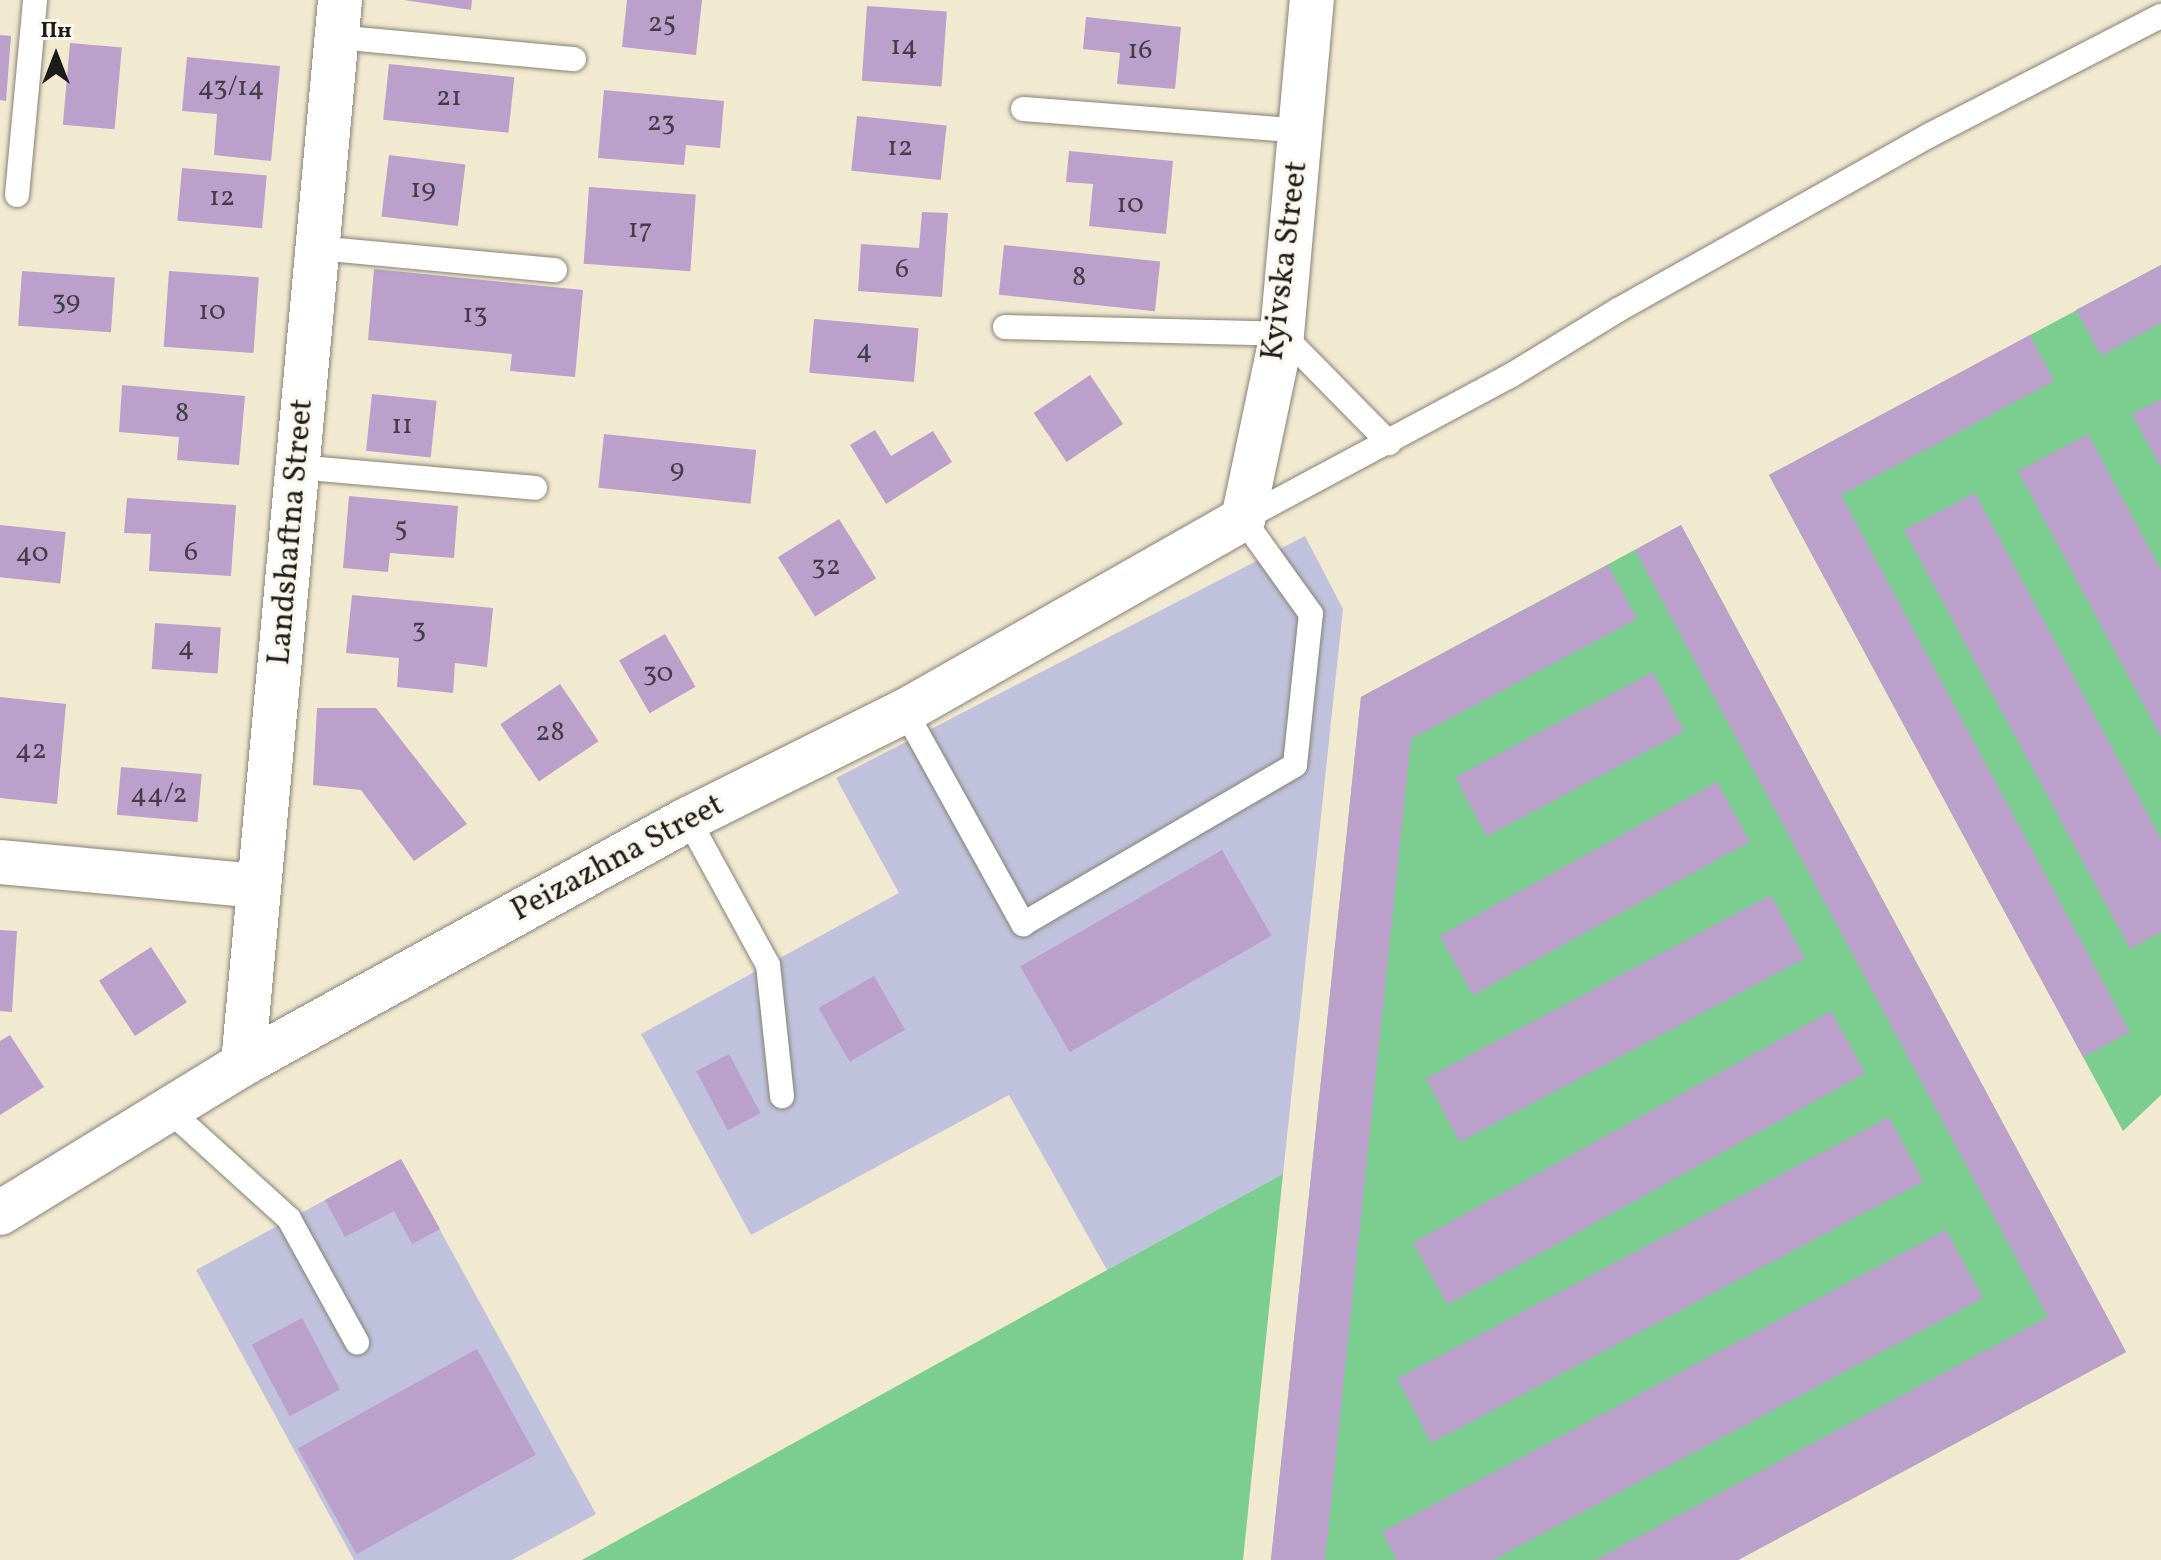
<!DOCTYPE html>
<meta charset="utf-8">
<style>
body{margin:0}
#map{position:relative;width:2161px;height:1560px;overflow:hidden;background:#f2e9d1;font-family:Vollkorn,serif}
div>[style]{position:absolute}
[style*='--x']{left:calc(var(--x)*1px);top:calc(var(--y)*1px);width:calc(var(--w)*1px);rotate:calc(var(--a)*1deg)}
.industrial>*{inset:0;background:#c0c2dd}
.green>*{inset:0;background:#7bce90}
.building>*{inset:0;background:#baa0ca;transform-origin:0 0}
.roads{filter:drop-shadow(0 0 2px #878276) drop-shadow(0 0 2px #878276)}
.service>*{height:24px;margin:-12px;padding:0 12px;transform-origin:12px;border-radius:12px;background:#fff}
.minor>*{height:44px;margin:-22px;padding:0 22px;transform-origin:22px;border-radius:22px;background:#fff}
span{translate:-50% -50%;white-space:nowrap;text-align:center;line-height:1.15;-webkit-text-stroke:6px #fbf7ec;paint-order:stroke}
.number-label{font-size:28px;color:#443d48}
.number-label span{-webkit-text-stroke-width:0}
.street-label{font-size:32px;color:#1c1c1c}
.north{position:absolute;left:16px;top:16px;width:80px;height:80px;-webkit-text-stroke:6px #fbf7ec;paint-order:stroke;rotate:0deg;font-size:22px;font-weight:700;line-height:32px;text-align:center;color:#1c1c1c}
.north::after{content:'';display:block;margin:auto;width:28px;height:36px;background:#1c1c1c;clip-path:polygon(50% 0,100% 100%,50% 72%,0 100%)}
</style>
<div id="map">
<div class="industrial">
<div style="clip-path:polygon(1305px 536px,1343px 609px,1283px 1174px,1107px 1270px,1009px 1095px,751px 1235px,641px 1034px,899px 893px,836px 778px)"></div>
<div style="clip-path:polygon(401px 1159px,596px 1514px,512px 1560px,354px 1560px,196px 1270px)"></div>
</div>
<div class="green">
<div style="clip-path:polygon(2161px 265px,2161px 1095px,2123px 1131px,1769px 475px)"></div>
<div style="clip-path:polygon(1681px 525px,2126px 1352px,1738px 1560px,1271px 1560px,1361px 697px)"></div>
<div style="clip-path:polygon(1283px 1174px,1243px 1560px,582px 1560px,1107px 1270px)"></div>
</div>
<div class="building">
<div style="clip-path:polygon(404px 0,472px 0,471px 10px)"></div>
<div style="clip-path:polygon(627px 0,702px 0,696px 55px,622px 47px)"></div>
<div style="left:867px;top:6px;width:80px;height:75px;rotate:4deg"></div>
<div style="clip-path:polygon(1086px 17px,1181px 27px,1175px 89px,1117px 84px,1120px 53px,1083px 49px)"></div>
<div style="clip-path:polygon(0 35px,11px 36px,6px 101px,0 100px)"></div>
<div style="left:70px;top:43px;width:52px;height:82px;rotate:5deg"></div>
<div style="clip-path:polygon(187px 57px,280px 66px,271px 161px,214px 155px,217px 114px,182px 111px)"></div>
<div style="left:389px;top:64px;width:126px;height:56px;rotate:6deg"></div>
<div style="clip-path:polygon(604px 90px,724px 101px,720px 148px,686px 145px,684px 165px,598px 158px)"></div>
<div style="left:857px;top:116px;width:90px;height:55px;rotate:6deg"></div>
<div style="clip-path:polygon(1069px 151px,1173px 161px,1166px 234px,1089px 226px,1093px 184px,1066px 182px)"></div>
<div style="left:389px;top:155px;width:77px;height:62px;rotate:7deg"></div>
<div style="left:182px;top:168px;width:85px;height:53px;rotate:5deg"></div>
<div style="left:589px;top:187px;width:107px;height:77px;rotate:4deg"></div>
<div style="clip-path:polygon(922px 212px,948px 213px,942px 297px,858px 291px,861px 244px,919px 248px)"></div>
<div style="left:1004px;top:245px;width:157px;height:50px;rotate:6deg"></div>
<div style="clip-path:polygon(2161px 265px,2161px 323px,2101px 356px,2076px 310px)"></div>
<div style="clip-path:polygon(374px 269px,583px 290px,575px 377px,510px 371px,512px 354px,368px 340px)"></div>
<div style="left:22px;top:271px;width:93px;height:55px;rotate:4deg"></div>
<div style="left:169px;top:271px;width:90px;height:76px;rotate:4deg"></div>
<div style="left:814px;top:319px;width:105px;height:54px;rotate:5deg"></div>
<div style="clip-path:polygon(2030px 335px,2054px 381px,1841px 495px,2130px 1032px,2083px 1057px,1769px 475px)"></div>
<div style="left:1090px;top:375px;width:59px;height:68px;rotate:56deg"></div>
<div style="clip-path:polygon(122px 385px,245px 396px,239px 465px,177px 460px,179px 437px,119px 432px)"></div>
<div style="left:372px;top:394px;width:65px;height:57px;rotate:6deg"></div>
<div style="clip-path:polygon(2161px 399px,2161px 468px,2132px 414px)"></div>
<div style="clip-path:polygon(875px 430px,891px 456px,933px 431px,952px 462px,886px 504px,850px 445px)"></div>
<div style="left:604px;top:434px;width:153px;height:54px;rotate:6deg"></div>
<div style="clip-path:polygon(2088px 434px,2161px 570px,2161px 737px,2018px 471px)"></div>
<div style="clip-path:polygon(1975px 493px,2161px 839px,2161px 932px,2130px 949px,1904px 530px)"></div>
<div style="clip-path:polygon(349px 496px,458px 506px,454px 558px,390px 553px,388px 572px,343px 568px)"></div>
<div style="clip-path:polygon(127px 498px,236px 505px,231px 576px,149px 571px,151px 534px,124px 533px)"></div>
<div style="left:839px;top:519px;width:70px;height:72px;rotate:58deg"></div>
<div style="left:0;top:525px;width:66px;height:52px;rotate:6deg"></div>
<div style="clip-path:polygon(1681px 525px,2126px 1352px,1738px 1560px,1595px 1560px,2048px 1317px,1635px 550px)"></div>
<div style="clip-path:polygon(1608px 565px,1637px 619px,1411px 739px,1325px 1560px,1271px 1560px,1361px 697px)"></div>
<div style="clip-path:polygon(352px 595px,493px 608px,487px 667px,455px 663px,453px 693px,397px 687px,399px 658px,346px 653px)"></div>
<div style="left:155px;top:623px;width:66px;height:46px;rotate:4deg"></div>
<div style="left:665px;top:634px;width:61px;height:53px;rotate:60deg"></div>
<div style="left:1653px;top:672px;width:67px;height:224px;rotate:62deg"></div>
<div style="left:560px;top:684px;width:69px;height:72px;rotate:56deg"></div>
<div style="clip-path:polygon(0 697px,66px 704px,57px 804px,0 798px)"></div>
<div style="clip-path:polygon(317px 708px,376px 708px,467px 824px,414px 861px,361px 790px,313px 785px)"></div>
<div style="left:121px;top:767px;width:81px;height:48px;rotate:5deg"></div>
<div style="left:1717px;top:782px;width:68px;height:317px;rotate:61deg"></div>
<div style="left:1222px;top:850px;width:99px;height:233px;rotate:60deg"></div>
<div style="left:1771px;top:895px;width:72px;height:391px;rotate:62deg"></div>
<div style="clip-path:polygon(0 930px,17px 931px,12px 1012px,0 1011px)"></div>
<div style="left:151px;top:947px;width:66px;height:62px;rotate:57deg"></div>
<div style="left:874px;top:976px;width:62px;height:64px;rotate:60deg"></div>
<div style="left:1831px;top:1011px;width:71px;height:478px;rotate:61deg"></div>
<div style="clip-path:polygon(10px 1035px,44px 1087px,0 1115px,0 1041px)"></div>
<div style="left:729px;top:1054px;width:67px;height:37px;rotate:62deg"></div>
<div style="left:1889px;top:1117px;width:73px;height:557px;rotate:62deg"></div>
<div style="clip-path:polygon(401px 1159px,440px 1229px,412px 1244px,394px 1211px,345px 1237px,325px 1200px)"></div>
<div style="clip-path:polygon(1946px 1230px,1983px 1298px,1493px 1560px,1397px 1560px,1382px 1532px)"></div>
<div style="left:302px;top:1318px;width:81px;height:57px;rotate:62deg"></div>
<div style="left:477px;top:1349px;width:121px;height:205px;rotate:61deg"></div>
</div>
<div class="roads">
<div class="service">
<div style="--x:336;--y:37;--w:239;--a:5.3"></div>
<div style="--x:1023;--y:109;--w:279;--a:4.5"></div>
<div style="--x:17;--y:195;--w:196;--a:-84.7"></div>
<div style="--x:317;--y:248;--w:239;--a:5.3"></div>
<div style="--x:1005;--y:327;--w:277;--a:1.4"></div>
<div style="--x:1282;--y:334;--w:153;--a:45.5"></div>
<div style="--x:297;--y:467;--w:239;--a:5"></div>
<div style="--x:905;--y:711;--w:244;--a:61"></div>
<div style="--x:1023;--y:924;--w:315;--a:-30.3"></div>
<div style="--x:1295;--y:765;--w:152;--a:-84"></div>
<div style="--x:1311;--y:614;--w:117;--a:-125.6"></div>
<div style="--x:1243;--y:519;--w:303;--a:-28.2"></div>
<div style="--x:1510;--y:376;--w:127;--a:-31.4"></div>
<div style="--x:1618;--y:310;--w:358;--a:-29.3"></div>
<div style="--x:1930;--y:135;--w:260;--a:-27.3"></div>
<div style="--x:688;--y:819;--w:166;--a:61.3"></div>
<div style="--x:768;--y:965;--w:132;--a:83.9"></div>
<div style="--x:169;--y:1110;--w:162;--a:42.2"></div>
<div style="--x:289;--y:1219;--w:141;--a:61.1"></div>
</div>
<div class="minor">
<div style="--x:0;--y:862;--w:260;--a:5.3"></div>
<div style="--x:243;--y:1064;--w:1068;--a:-84.79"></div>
<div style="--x:0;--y:1213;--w:285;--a:-31.5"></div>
<div style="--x:243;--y:1064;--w:508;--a:-28.84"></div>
<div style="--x:688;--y:819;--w:242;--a:-26.5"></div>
<div style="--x:905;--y:711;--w:389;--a:-29.6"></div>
<div style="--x:1243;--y:519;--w:189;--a:-78.1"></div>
<div style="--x:1282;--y:334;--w:335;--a:-84.9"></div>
</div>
</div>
<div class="number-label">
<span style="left:662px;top:24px">25</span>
<span style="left:904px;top:47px">14</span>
<span style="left:1140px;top:51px">16</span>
<span style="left:231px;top:88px">43/14</span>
<span style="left:449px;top:98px">21</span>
<span style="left:661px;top:123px">23</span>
<span style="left:900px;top:148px">12</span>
<span style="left:423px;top:190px">19</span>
<span style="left:222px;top:198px">12</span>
<span style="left:1130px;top:205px">10</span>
<span style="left:640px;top:230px">17</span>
<span style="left:902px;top:270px">6</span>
<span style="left:1079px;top:278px">8</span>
<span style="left:66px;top:302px">39</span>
<span style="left:212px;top:312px">10</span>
<span style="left:475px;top:315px">13</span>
<span style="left:864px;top:351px">4</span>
<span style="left:182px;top:414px">8</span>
<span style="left:402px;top:426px">11</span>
<span style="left:677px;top:470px">9</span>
<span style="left:401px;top:529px">5</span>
<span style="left:191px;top:553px">6</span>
<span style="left:32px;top:554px">40</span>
<span style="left:826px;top:567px">32</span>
<span style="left:419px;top:630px">3</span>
<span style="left:186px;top:648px">4</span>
<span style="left:658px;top:674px">30</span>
<span style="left:550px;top:733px">28</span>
<span style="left:31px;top:751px">42</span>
<span style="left:159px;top:795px">44/2</span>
</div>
<div class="street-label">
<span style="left:1286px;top:261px;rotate:-83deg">Kyivska Street</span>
<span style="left:292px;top:532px;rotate:-85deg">Landshaftna Street</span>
<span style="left:618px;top:859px;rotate:-28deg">Peizazhna Street</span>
</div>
<div class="north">Пн</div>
</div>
